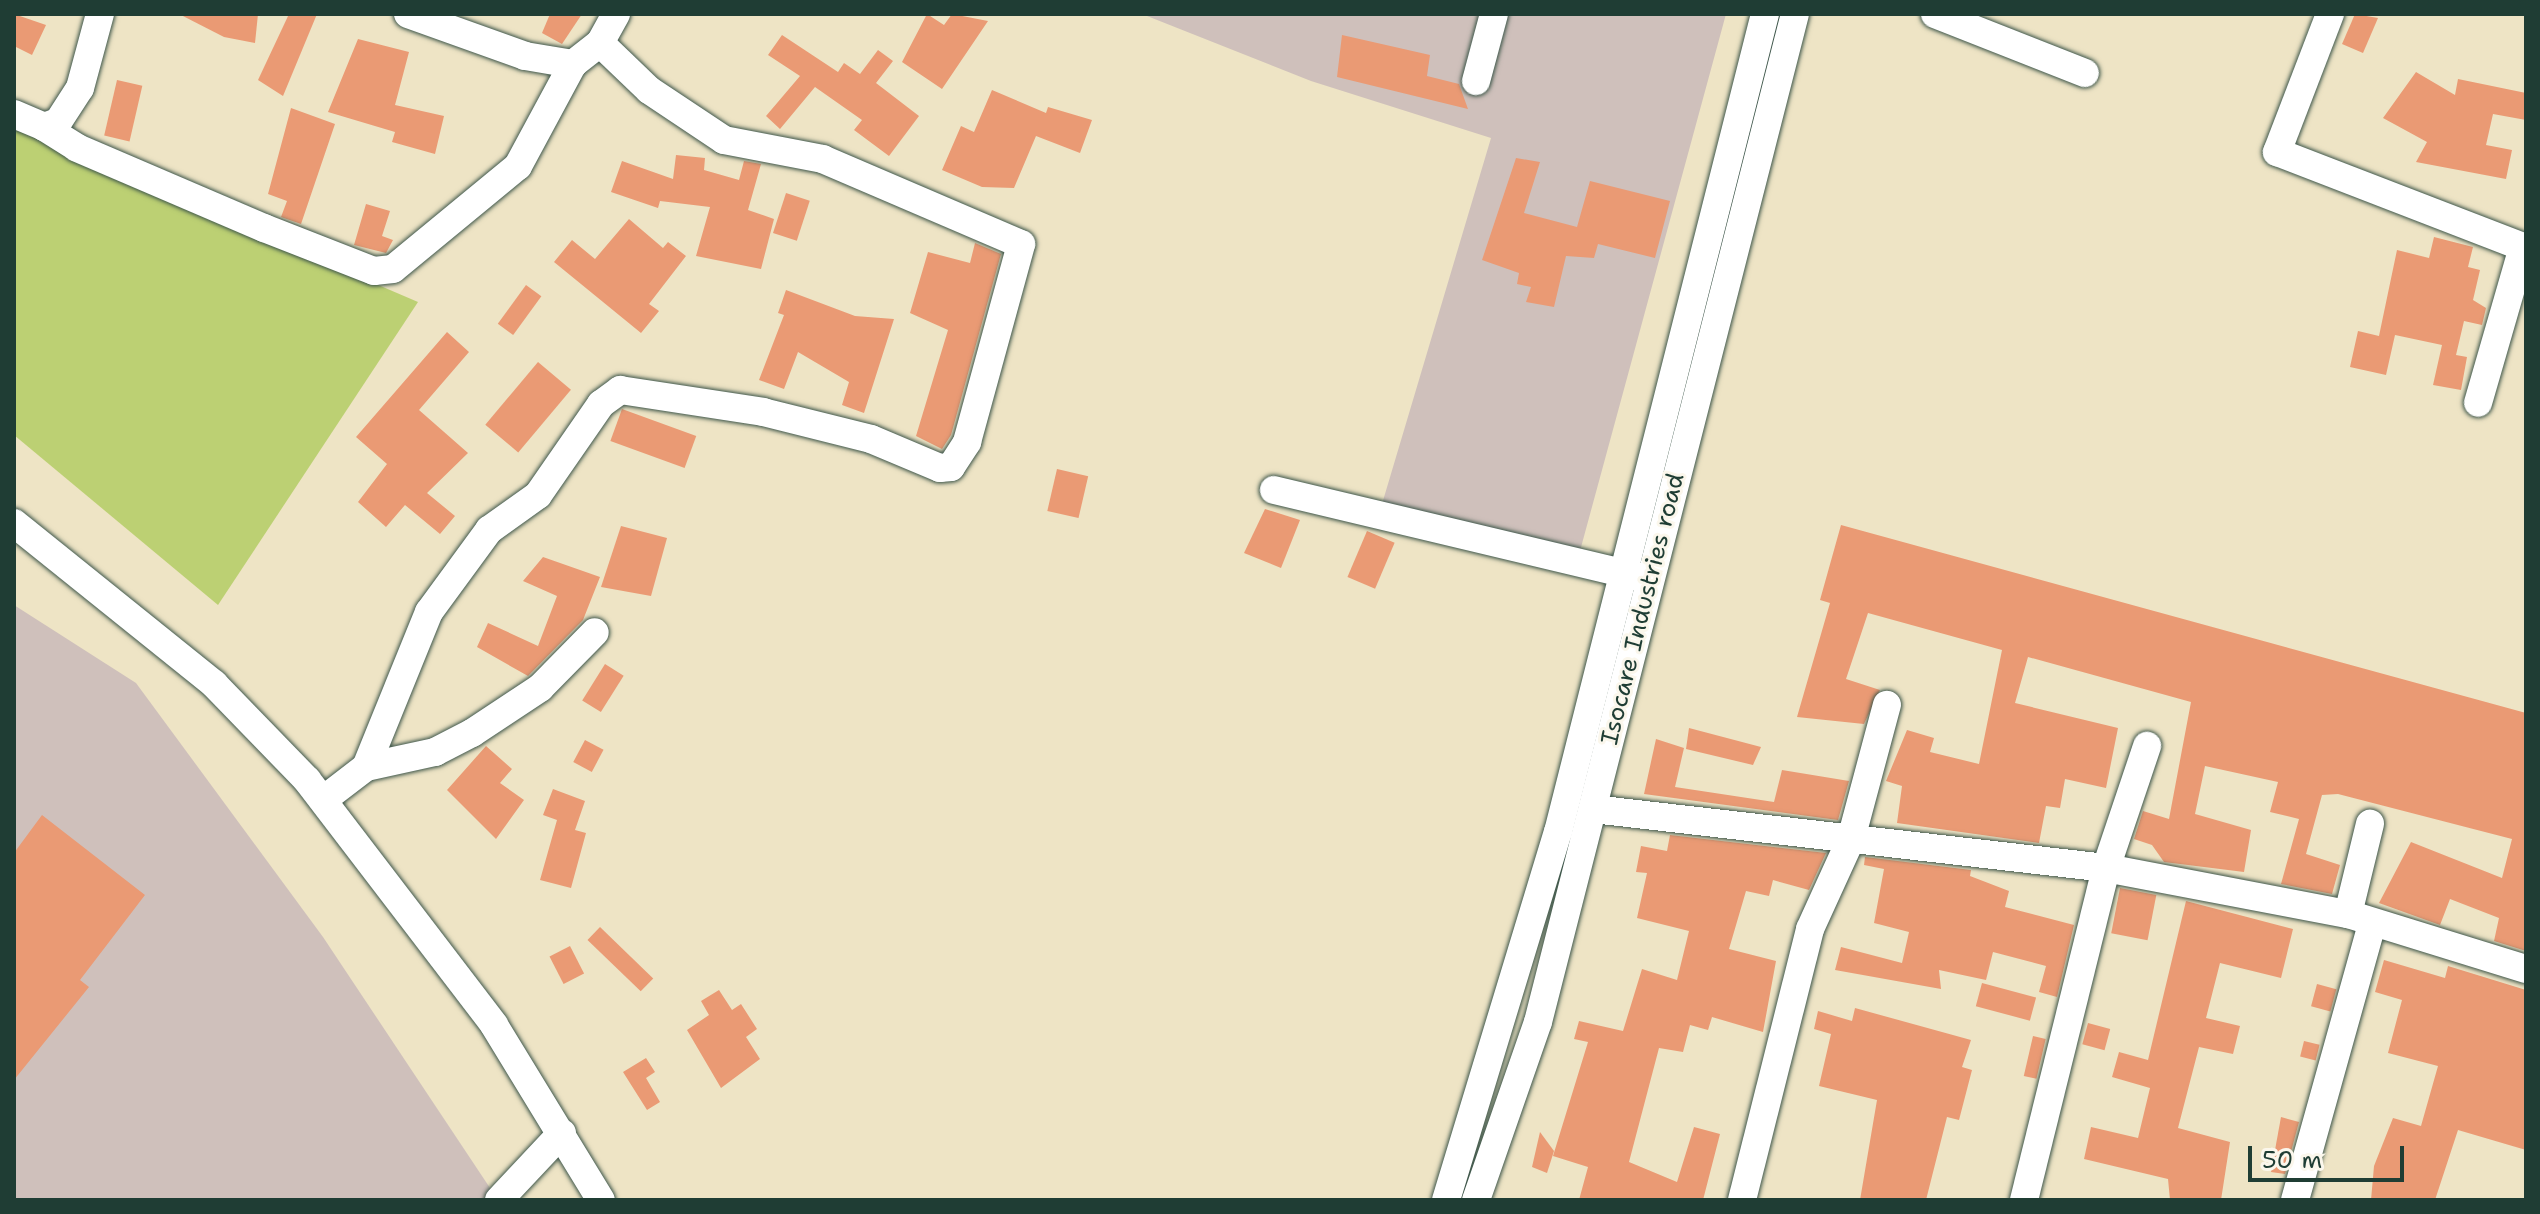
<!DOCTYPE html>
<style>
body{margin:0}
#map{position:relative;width:2540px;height:1214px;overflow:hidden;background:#eee4c5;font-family:"Shantell Sans",sans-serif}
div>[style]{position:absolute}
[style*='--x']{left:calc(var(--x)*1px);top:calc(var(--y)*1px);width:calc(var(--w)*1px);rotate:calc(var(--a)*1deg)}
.industrial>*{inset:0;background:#cfc0bb}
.green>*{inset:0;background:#bcd073}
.building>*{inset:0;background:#ea9a74;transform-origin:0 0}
.roads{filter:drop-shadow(0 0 2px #3e564a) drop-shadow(0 0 2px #3e564a)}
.minor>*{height:28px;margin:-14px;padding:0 14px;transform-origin:14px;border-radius:14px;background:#fff}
span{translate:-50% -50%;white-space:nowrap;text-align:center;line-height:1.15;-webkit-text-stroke:6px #fbf7ec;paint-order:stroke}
.street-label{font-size:24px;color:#1f3d34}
.frame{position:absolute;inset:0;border:16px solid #1f3d34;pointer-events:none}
.scale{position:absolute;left:2248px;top:1146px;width:156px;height:36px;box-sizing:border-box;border:4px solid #1f3d34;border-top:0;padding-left:10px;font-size:24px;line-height:28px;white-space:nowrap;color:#1f3d34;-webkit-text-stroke:6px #fbf7ec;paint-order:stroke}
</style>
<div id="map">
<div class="industrial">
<div style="clip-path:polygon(1142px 14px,1726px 14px,1580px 551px,1382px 504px,1491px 138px,1311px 81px)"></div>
<div style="clip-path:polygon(14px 605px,136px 683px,323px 937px,498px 1200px,14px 1200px)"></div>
</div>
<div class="green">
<div style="clip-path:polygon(14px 129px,418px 302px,218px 605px,14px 435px)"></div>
</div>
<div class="building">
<div style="clip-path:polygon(14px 14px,46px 25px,32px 55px,14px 46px)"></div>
<div style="clip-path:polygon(179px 14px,258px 14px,255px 43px,224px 37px)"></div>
<div style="clip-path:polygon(289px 14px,317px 14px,283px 96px,258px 80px)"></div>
<div style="clip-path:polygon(550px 14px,582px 14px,562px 44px,542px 33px)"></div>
<div style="clip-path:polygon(927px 14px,944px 25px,952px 14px,988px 21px,942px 89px,902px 62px)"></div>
<div style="clip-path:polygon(2355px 14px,2378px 18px,2363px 53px,2342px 44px)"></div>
<div style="clip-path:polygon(782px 35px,838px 72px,844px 63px,860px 74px,878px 50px,893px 61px,876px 83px,919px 116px,889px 156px,854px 130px,862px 120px,815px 87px,780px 129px,766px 116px,800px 76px,768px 55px)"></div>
<div style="clip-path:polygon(1342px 35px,1430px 55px,1427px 76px,1459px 84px,1468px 109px,1337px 77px)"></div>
<div style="clip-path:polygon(358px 39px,409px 52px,395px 105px,444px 116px,435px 154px,392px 142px,395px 132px,328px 112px)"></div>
<div style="clip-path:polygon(2416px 72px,2455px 95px,2458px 79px,2526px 93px,2526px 120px,2493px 114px,2486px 145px,2512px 150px,2506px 179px,2416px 162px,2427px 142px,2383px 118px)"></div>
<div style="left:117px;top:80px;width:26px;height:57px;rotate:13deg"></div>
<div style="clip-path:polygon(992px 90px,1046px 113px,1048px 107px,1092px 120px,1080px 153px,1036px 136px,1014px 188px,982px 187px,942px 170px,961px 126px,974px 132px)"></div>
<div style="clip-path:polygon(291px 108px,335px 124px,301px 224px,281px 217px,287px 201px,268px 194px)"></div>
<div style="clip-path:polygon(676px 155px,705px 158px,704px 170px,739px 180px,744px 161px,761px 164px,748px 210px,774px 219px,761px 269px,696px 256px,710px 207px,660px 201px,658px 208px,611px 192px,622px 161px,673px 179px)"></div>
<div style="clip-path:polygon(1516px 158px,1540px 162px,1524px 213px,1577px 227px,1590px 181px,1670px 201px,1655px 258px,1598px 244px,1594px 258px,1566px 256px,1554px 307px,1526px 302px,1531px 287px,1517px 284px,1519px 273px,1482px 260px)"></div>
<div style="left:786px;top:193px;width:25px;height:42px;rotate:18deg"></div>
<div style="clip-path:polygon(366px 204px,390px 211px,382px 236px,393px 240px,386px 253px,354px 245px)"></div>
<div style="clip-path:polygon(629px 219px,663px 248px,668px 242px,686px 256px,649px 304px,659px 311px,641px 333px,554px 262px,572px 240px,595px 259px)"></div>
<div style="clip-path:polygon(2434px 237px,2473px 247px,2468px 267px,2480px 270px,2473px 300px,2486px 308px,2482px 325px,2464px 321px,2456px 355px,2467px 357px,2461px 390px,2433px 385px,2442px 345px,2395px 335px,2386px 375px,2350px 367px,2358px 331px,2379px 336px,2397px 250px,2429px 258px)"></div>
<div style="clip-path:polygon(975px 243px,1001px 254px,951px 435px,942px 449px,916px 436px,948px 330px,910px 313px,928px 252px,970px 263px)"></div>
<div style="left:526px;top:285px;width:19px;height:48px;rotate:36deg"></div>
<div style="clip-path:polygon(786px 290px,855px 316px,894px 319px,864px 413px,842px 405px,849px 382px,798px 352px,784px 389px,759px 380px,784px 315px,778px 313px)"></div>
<div style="clip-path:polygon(447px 332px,469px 352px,419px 410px,468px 453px,427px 493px,455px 516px,440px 534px,405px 505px,386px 527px,358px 502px,387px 464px,356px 437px)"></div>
<div style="left:538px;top:362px;width:43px;height:82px;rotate:40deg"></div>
<div style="left:622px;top:409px;width:79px;height:34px;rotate:20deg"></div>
<div style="left:1057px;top:469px;width:32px;height:43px;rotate:13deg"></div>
<div style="clip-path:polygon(1265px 509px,1300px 520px,1281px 568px,1244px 553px)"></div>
<div style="clip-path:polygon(1841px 525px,2526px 713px,2526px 951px,2494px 941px,2499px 918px,2450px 899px,2440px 925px,2379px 903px,2411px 842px,2502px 878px,2512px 839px,2338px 794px,2322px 795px,2306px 854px,2340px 865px,2332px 894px,2281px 884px,2299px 819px,2270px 812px,2278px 782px,2205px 766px,2195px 814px,2251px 830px,2244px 872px,2164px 862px,2152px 845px,2134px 839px,2143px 811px,2169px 819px,2191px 702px,2028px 657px,2015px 703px,2118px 728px,2106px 788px,2065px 779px,2060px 808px,2046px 806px,2039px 843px,1897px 823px,1902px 786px,1886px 781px,1907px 730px,1934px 738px,1930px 752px,1979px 764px,2002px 650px,1868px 613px,1846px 679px,1880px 690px,1864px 724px,1797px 717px,1830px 603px,1820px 600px)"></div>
<div style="clip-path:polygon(621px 526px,667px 538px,651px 596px,601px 587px)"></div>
<div style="left:1367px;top:531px;width:30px;height:50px;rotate:23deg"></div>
<div style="clip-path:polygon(543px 557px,600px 577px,583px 620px,528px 676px,477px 647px,488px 623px,538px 646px,557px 596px,523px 581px)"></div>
<div style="left:605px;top:664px;width:22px;height:43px;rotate:32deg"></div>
<div style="clip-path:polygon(1689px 728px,1761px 747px,1753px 765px,1686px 749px)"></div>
<div style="clip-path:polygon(1656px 739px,1684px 748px,1675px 787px,1774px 802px,1782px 770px,1849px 781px,1838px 820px,1644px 794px)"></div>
<div style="left:585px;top:740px;width:21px;height:25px;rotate:28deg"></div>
<div style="clip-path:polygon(486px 746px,512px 769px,500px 783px,524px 800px,496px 839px,447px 790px)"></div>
<div style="clip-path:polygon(553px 789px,585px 801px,575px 830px,586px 833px,571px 888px,540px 880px,557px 820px,543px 815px)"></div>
<div style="clip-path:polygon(42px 815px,145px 895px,80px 980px,89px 987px,14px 1080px,14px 853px)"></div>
<div style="clip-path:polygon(1670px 835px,1826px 853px,1809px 890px,1773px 880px,1769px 896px,1746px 891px,1729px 949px,1776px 961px,1763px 1032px,1712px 1017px,1708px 1030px,1690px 1025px,1683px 1052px,1659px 1048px,1629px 1162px,1677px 1182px,1694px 1127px,1720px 1134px,1703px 1200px,1579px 1200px,1588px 1167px,1553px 1156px,1588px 1042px,1574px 1039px,1579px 1021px,1623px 1031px,1642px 969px,1677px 980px,1689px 931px,1637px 918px,1647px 873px,1636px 872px,1641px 846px,1667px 851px)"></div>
<div style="clip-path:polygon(1865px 857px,1971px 870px,1970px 876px,2009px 891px,2005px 907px,2074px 925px,2057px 997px,2039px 992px,2046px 966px,1993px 952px,1986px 980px,1939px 970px,1941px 989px,1835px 970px,1841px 947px,1902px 963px,1909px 932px,1874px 923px,1884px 869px,1864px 865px)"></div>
<div style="left:2120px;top:888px;width:37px;height:46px;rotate:11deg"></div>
<div style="clip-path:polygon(2186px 901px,2293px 929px,2281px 978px,2220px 963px,2206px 1018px,2240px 1026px,2233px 1054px,2199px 1047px,2178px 1128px,2230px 1142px,2221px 1200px,2170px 1200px,2168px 1179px,2084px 1159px,2091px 1127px,2138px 1138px,2150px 1088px,2112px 1077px,2119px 1052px,2148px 1060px)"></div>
<div style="left:600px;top:927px;width:74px;height:18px;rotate:44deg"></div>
<div style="left:570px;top:946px;width:31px;height:23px;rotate:63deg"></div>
<div style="clip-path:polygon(2384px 960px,2445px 978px,2448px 966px,2526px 990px,2526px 1150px,2458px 1130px,2435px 1200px,2371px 1200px,2374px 1166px,2393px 1118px,2421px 1126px,2438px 1066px,2388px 1053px,2402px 1000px,2375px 992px)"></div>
<div style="left:1982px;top:983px;width:56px;height:24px;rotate:15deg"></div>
<div style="left:2317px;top:984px;width:20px;height:23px;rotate:15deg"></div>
<div style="clip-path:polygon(719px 990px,732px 1010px,741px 1004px,757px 1029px,746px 1037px,760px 1059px,721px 1088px,687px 1030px,709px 1015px,701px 1001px)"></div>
<div style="clip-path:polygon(1855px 1008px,1971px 1040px,1962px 1067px,1972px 1070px,1959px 1120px,1947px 1117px,1926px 1200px,1860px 1200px,1877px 1100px,1819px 1086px,1831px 1034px,1814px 1029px,1818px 1011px,1852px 1021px)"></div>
<div style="left:2088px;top:1023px;width:23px;height:22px;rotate:15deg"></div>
<div style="left:2033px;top:1036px;width:13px;height:41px;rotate:13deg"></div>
<div style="left:2304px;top:1041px;width:16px;height:16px;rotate:14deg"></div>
<div style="clip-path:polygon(646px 1058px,655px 1072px,646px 1078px,660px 1102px,647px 1110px,623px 1072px)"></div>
<div style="clip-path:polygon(2281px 1117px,2299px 1122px,2285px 1174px,2271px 1172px)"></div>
<div style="clip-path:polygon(1540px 1132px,1554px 1151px,1547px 1173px,1532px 1167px)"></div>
</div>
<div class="roads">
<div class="minor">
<div style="--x:408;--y:14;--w:124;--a:19.7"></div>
<div style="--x:525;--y:56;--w:49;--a:9.5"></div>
<div style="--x:1935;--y:14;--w:161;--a:21.5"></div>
<div style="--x:2330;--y:14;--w:148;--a:111"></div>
<div style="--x:2277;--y:152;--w:264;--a:21.1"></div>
<div style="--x:2523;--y:247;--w:162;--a:106.1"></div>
<div style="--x:1476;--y:81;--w:69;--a:-75"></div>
<div style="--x:14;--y:114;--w:33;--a:23"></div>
<div style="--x:44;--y:127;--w:15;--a:-20"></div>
<div style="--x:58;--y:122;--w:40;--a:-57.1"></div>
<div style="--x:80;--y:88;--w:77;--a:-74.9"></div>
<div style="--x:44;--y:127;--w:39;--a:32"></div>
<div style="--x:77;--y:148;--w:203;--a:23.2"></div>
<div style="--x:264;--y:228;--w:118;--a:21.4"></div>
<div style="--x:374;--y:271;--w:19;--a:-6"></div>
<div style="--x:393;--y:269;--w:162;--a:-39.5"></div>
<div style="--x:518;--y:166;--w:116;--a:-61.7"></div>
<div style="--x:573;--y:64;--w:34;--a:-38"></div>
<div style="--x:600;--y:43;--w:33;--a:-61"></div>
<div style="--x:1274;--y:490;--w:375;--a:13.4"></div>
<div style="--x:14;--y:523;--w:257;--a:38.8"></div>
<div style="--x:214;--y:684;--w:134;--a:45.9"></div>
<div style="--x:307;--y:780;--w:308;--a:52.6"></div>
<div style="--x:494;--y:1025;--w:205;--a:58.6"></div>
<div style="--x:366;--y:767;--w:167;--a:-67.9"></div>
<div style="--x:429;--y:612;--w:102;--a:-53.8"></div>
<div style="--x:489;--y:530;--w:60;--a:-35.5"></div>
<div style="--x:538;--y:495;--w:111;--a:-55.3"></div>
<div style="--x:601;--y:404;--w:24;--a:-36"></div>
<div style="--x:620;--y:390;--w:145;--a:8.7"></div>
<div style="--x:763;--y:412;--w:111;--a:14"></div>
<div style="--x:871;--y:439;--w:75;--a:22.8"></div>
<div style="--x:940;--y:468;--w:11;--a:-5"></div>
<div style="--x:951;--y:467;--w:30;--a:-57"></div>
<div style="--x:967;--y:442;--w:205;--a:-74.7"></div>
<div style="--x:1021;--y:244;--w:215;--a:-156.8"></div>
<div style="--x:823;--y:159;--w:101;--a:-169.1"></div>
<div style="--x:724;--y:140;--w:90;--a:-146.3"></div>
<div style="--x:649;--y:90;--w:68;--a:-136.2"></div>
<div style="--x:323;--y:800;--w:54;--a:-37.5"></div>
<div style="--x:366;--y:767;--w:71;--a:-12.3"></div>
<div style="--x:435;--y:752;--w:42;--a:-27.2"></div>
<div style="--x:472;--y:733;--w:82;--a:-33.5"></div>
<div style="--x:540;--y:688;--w:78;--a:-45.5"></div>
<div style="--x:1593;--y:809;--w:516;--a:6.56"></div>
<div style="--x:2106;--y:868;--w:246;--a:10.8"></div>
<div style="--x:2348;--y:914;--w:186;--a:17.2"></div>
<div style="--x:2348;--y:914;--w:93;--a:-76.3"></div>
<div style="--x:499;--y:1200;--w:92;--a:-46.8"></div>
<div style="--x:1446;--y:1200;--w:385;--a:-73.1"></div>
<div style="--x:1558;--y:832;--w:844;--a:-75.8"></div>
<div style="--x:1476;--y:1200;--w:188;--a:-70.8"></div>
<div style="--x:1538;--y:1022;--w:1040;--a:-75.7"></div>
<div style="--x:1742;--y:1200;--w:279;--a:-75.9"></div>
<div style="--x:1810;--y:929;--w:99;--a:-65.5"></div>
<div style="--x:1851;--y:839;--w:139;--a:-75"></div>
<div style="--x:2024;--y:1200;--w:342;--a:-76.1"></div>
<div style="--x:2106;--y:868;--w:129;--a:-71.4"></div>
<div style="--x:2295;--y:1200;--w:287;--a:-74.4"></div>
</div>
</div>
<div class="street-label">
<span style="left:1643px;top:609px;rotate:-76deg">Isocare Industries road</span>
</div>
<div class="frame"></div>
<div class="scale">50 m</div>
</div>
